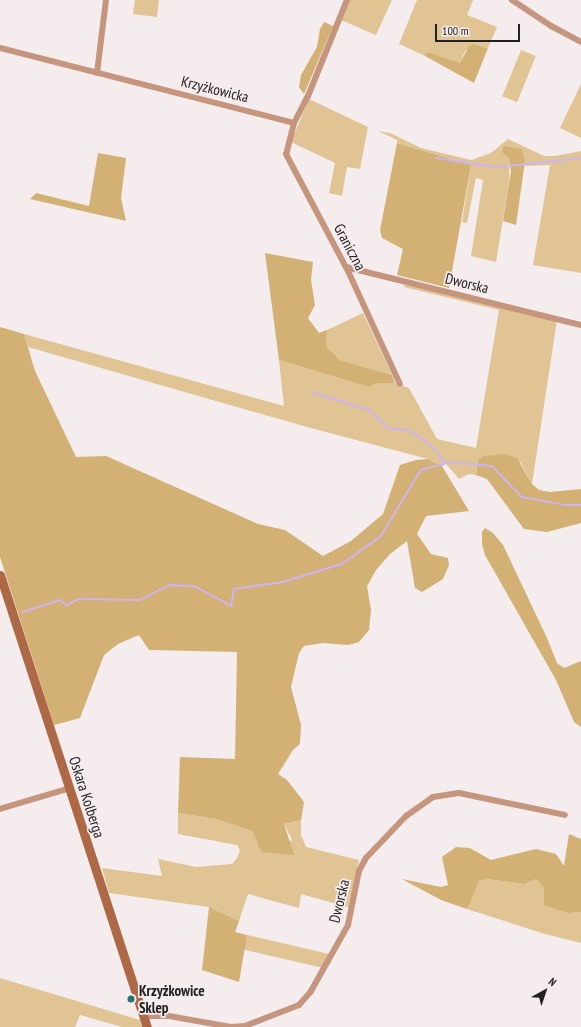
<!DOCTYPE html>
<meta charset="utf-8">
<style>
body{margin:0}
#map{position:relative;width:581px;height:1027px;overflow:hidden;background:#f4eced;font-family:"PT Sans Narrow",sans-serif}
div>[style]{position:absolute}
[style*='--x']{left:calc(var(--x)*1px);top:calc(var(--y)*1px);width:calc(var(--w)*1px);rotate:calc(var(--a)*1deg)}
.green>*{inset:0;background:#e0c494;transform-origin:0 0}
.forest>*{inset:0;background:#d3b073}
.stream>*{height:1.5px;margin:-0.75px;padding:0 0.75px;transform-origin:0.75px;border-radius:0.75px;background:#ceb4f0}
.minor>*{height:6px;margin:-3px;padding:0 3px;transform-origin:3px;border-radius:3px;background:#c5957e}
.secondary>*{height:9px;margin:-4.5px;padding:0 4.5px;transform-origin:4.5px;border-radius:4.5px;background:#ad6846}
.dots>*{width:11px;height:11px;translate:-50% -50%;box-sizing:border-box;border:2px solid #f4eced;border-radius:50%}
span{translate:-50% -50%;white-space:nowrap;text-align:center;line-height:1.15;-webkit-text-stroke:3.5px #f4eced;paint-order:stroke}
.street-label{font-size:15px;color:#242122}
.poi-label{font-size:15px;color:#242122;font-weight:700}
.left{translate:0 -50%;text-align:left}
.north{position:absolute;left:525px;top:971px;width:40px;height:40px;-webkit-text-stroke:3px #f4eced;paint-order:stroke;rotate:40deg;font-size:11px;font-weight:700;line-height:16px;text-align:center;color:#242122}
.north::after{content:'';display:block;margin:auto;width:14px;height:18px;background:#242122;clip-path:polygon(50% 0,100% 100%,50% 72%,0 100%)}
.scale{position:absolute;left:435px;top:24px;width:85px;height:18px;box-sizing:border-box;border:2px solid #242122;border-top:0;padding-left:5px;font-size:12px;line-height:14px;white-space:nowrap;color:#242122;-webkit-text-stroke:3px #f4eced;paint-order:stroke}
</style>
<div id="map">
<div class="green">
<div style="clip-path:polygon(135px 0,159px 0,157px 17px,133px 14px)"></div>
<div style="clip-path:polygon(349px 0,392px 0,376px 35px,341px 20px)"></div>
<div style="clip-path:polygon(417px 0,473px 0,467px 15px,497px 27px,488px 48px,475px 44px,465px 51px,460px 63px,431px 53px,426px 53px,425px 56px,399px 44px)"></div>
<div style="left:521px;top:50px;width:16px;height:50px;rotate:22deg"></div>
<div style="clip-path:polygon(581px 84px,581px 138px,560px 128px)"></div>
<div style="clip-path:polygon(309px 99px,368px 127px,360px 169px,347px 167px,342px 196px,329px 193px,335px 163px,291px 142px)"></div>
<div style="clip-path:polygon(378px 131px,390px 133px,421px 148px,471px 160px,491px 153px,508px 139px,544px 156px,555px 156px,581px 151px,581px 273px,533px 265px,550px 165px,525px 166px,525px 161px,510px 147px,509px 182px,496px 262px,471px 256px,483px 180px,476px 178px,467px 223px,462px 222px,471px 165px,397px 143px,397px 140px)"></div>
<div style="clip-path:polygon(405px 283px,557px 320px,532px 484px,521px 463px,505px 454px,478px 460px,476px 475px,469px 474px,459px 479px,446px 464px,442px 466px,428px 459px,307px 427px,28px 347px,24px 334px,284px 406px,279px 360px,369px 387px,376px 383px,395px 383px,409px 388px,437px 439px,476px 448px,499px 310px,404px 287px)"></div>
<div style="clip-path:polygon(363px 313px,392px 375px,340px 360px,326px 346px,327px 330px)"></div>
<div style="clip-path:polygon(178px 813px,216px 819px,252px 831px,261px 852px,292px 840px,284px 824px,301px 820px,301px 835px,306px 847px,359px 860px,351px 908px,301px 894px,299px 908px,248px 894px,239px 921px,209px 907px,109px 893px,102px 868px,162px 876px,158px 859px,196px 867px,232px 864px,237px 858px,240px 850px,237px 845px,178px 834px)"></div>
<div style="clip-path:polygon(487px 879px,524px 884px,536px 879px,568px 913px,581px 912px,581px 943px,545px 934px,467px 909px,475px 886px,479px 881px)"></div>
<div style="left:247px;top:935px;width:84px;height:15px;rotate:13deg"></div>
<div style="clip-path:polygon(0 978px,140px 1020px,142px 1027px,122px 1027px,80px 1015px,75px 1027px,0 1027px)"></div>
</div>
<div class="forest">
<div style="clip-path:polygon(324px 22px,333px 26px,304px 94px,299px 87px,301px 75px,317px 47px,320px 29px)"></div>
<div style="clip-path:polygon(474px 44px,488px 48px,474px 83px,425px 56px,426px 53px,431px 53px,460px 63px,469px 46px)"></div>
<div style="clip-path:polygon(397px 143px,471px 165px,449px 288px,397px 275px,403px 249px,382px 238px,380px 230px)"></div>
<div style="clip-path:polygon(504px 146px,522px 149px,525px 161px,516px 225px,503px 221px,511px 171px,509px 158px,502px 152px)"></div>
<div style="clip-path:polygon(98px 153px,126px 158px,121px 198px,126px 221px,30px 199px,36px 193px,89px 206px)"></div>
<div style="clip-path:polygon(265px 253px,313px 262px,311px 280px,315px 305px,308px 318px,319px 333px,327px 330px,326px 346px,340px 360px,392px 375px,395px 383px,376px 383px,369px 387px,279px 360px)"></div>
<div style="clip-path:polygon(0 327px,24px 334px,35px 371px,76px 457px,106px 456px,258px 524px,285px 530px,323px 556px,351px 541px,383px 514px,400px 465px,416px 460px,428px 459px,442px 466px,469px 511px,426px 516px,417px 534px,431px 554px,448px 558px,449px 565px,443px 579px,422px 592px,415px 588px,407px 541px,390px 554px,376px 570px,367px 586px,371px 610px,369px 630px,359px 642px,348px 645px,323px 643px,304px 646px,299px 653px,291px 687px,301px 725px,300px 744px,293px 750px,278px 774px,287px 780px,304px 802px,301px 820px,284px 824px,294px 855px,261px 852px,252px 831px,216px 819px,178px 813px,180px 757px,235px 759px,237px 652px,149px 650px,139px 635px,118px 644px,104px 655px,80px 718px,54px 725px,0 557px)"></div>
<div style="clip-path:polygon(505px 454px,517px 458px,532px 484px,539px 490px,550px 492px,581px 489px,581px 523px,547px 532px,524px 529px,487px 479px,476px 475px,478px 460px,483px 456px)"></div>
<div style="clip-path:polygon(485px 528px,493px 533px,503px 545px,547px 638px,557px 663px,564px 668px,581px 661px,581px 727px,574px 722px,556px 680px,485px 555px,482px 544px,482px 532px)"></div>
<div style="clip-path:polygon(569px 834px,581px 839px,581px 912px,568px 913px,544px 905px,544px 888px,536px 879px,524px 884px,487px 879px,479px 881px,467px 909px,441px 900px,402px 879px,441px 887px,448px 885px,442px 857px,456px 847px,470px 848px,491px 860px,536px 849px,556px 854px,564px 866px)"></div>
<div style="clip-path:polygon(209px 907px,239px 921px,235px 932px,247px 935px,239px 982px,202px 970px)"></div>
</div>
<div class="stream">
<div style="--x:436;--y:158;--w:63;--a:8.3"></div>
<div style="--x:498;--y:167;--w:83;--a:-6.2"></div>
<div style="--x:312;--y:392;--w:61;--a:17.2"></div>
<div style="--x:370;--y:410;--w:25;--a:45"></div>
<div style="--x:388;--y:428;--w:20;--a:6"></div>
<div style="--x:408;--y:430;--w:15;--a:32"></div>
<div style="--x:421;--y:438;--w:18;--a:38"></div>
<div style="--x:435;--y:449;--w:17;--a:54"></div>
<div style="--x:23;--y:612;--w:39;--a:-18"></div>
<div style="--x:60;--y:600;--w:9;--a:36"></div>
<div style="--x:67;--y:605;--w:13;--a:-27"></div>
<div style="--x:79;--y:599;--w:61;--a:0.9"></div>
<div style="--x:140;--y:600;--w:34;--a:-27"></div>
<div style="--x:170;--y:585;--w:26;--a:4"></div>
<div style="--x:196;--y:587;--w:40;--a:28"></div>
<div style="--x:231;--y:606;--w:17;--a:-80"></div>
<div style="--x:234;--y:589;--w:49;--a:-8.1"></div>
<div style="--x:283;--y:582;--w:62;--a:-17"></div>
<div style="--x:342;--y:564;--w:48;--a:-35.7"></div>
<div style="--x:381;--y:536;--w:77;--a:-58.8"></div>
<div style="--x:421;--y:470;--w:30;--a:-15"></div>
<div style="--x:450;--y:462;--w:42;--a:5.4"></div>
<div style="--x:492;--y:466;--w:43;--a:45.9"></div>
<div style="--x:522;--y:497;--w:45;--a:10.3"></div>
<div style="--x:566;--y:505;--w:15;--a:0"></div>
</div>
<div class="minor">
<div style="--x:512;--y:0;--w:47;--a:33.7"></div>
<div style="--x:551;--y:26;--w:34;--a:28"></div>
<div style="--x:0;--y:48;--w:303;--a:14.3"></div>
<div style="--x:294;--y:123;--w:30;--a:-63"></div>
<div style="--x:308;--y:96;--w:104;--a:-67.9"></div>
<div style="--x:97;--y:73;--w:74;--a:-83"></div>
<div style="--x:294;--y:123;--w:32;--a:104"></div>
<div style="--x:286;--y:154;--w:132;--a:62.1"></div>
<div style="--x:348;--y:271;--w:124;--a:65.3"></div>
<div style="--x:346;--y:267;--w:242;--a:13.9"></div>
<div style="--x:0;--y:809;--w:73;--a:-16.7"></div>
<div style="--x:144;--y:1016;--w:25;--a:0"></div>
<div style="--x:169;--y:1016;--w:63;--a:10.1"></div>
<div style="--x:231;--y:1027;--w:14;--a:-4"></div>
<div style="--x:245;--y:1026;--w:58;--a:-21.3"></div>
<div style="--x:299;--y:1005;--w:18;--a:-49"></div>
<div style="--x:311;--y:991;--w:76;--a:-60.7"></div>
<div style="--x:348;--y:925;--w:55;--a:-78.5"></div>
<div style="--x:359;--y:871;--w:15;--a:-62"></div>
<div style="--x:366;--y:858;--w:58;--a:-46.4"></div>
<div style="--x:406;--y:816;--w:33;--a:-35"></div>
<div style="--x:433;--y:797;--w:26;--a:-9"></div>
<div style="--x:459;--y:793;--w:108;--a:11.7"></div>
</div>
<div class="secondary">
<div style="--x:0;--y:575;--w:475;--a:72"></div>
</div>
<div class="dots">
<div style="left:131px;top:999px;background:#267076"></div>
</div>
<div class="street-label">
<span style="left:215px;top:89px;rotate:14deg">Krzyżkowicka</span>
<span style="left:350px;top:247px;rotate:62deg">Graniczna</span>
<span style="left:467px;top:283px;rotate:14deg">Dworska</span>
<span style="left:87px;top:797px;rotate:72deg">Oskara Kolberga</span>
<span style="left:339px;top:901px;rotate:-76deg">Dworska</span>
</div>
<div class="poi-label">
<span class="left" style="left:139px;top:999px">Krzyżkowice<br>Sklep</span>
</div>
<div class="north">N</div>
<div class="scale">100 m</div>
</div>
